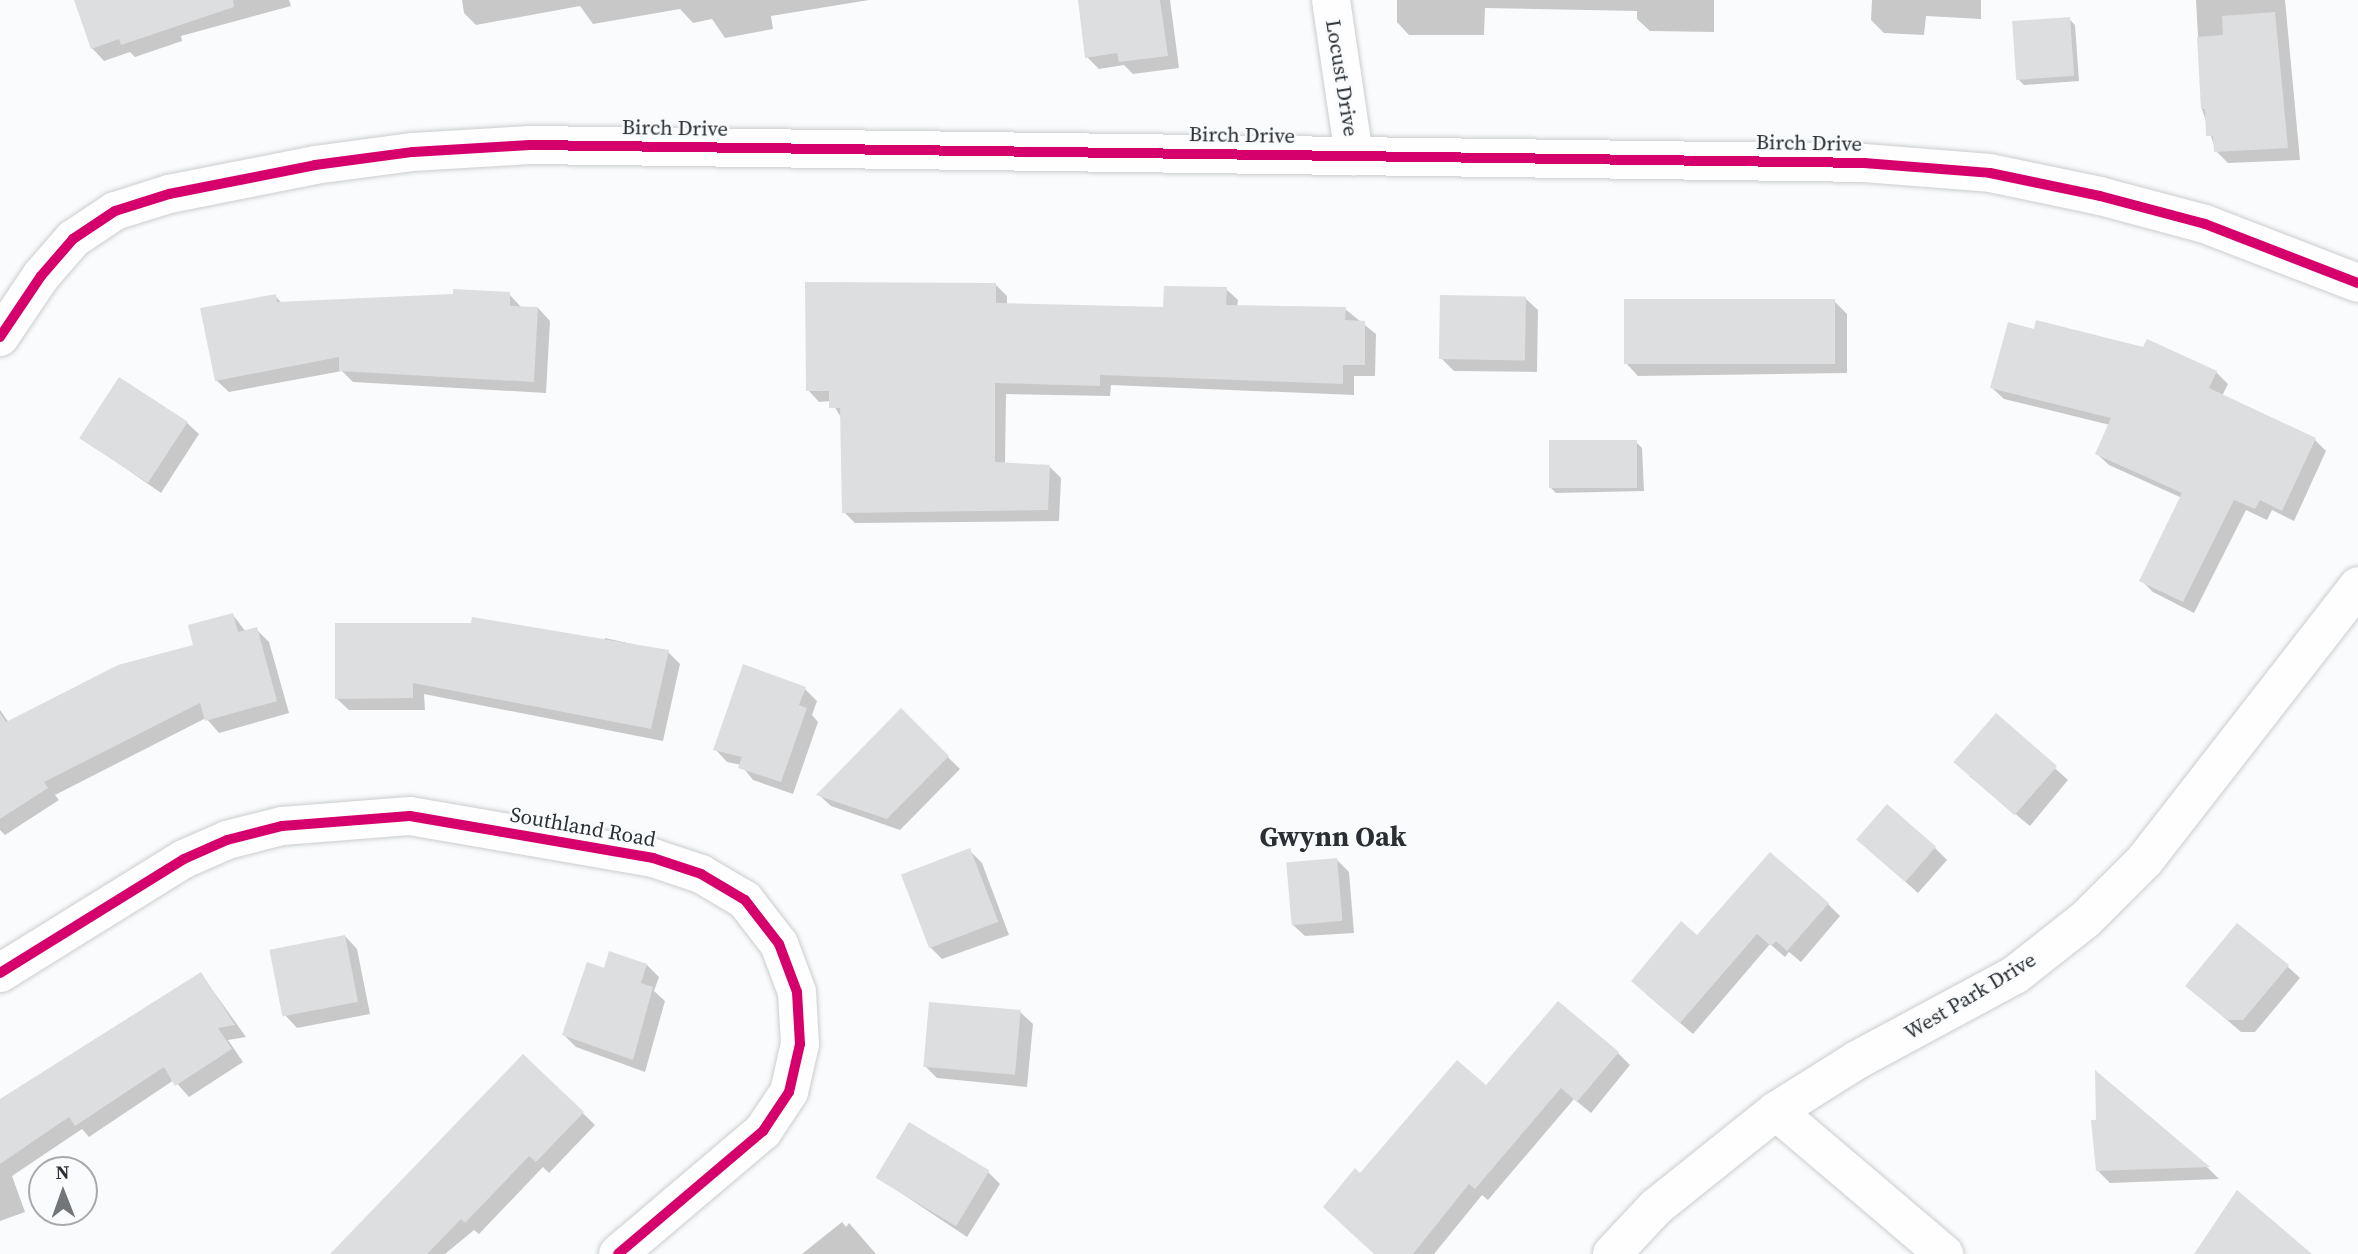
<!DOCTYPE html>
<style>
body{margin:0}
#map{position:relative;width:2358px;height:1254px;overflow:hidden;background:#fafbfc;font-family:"Source Serif 4",serif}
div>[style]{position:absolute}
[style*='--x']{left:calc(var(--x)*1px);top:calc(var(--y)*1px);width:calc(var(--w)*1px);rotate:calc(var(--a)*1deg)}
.shadow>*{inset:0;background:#0003}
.building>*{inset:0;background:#dcdee0;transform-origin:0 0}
.roads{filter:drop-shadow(0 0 2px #cacdcf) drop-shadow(0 0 2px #cacdcf)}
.minor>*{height:38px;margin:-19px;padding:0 19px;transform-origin:19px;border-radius:19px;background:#fefeff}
.cycleway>*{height:10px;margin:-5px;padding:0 5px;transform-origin:5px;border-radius:5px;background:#d6006c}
span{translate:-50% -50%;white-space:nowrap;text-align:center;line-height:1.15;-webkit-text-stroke:5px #f9fbfd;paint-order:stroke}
.street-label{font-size:21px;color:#2b2f33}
.district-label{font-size:28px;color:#2b2f33;font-weight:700}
.north{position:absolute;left:28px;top:1156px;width:70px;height:70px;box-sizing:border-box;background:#f9fbfd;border:2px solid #a7a9ac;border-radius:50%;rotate:359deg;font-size:19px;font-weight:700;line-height:28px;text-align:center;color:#2b2f33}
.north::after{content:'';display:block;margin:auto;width:24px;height:32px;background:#737679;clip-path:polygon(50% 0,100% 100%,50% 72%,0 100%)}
</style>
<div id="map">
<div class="shadow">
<div style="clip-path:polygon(75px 0,289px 0,291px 6px,181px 36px,182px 41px,135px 57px,130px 52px,104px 61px,92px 48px)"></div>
<div style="clip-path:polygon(462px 0,869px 0,771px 16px,773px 29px,725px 38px,712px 19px,693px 23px,680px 9px,593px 24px,580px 6px,476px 25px,464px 13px)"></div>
<div style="clip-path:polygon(1079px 0,1170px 0,1179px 68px,1133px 74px,1124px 65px,1099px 69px,1087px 57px)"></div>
<div style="clip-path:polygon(1397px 0,1714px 0,1714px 32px,1650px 31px,1637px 19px,1637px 11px,1485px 8px,1484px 35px,1409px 35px,1397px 22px)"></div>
<div style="clip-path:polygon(1872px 0,1981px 0,1981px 19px,1926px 16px,1924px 35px,1884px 33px,1871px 20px)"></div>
<div style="clip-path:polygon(2196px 0,2285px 0,2300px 160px,2228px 163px,2216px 151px,2202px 109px)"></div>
<div style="clip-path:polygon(2069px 19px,2075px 25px,2079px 81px,2024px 85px,2018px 79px)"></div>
<div style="clip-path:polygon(996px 285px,1007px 296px,1007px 305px,1165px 309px,1226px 289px,1238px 300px,1237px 307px,1345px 309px,1376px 334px,1375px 376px,1354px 376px,1354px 395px,1111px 385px,1110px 396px,1006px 394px,1005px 464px,1049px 466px,1061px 478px,1059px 521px,855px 523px,844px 512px,842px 419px,831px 401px,819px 402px,808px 390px)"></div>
<div style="clip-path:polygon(509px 294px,522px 308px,538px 308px,550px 321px,546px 393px,353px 382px,342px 371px,229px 392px,216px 380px,275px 296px,282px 303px)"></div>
<div style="clip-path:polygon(1525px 298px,1538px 310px,1537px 372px,1454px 371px,1442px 359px)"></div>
<div style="clip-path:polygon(1834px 301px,1847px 314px,1847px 373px,1638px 376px,1626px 363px)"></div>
<div style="clip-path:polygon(2216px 372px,2228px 384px,2222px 396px,2315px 440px,2326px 451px,2294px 521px,2272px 510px,2267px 520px,2246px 510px,2194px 613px,2153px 592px,2141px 580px,2182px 498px,2109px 465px,2097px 454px,2110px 425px,2004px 399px,1992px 388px)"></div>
<div style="clip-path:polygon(186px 422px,199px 434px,161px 493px,82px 438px)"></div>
<div style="clip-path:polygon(1636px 442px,1642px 448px,1644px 491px,1556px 493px,1550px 487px)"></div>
<div style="clip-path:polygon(233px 615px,246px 632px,256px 629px,269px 642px,289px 713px,219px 733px,206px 718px,55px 795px,59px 800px,5px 835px,0 830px,0 710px,9px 723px,196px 646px)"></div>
<div style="clip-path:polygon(605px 638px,668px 652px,680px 664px,663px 741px,424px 694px,425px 710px,349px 710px,336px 698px,603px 644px)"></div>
<div style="clip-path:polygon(805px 689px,817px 701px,812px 715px,818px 722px,793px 794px,753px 780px,741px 765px,727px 762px,715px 749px)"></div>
<div style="clip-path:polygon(901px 711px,960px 769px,900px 830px,831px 806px,819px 795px)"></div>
<div style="clip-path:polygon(1997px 716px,2068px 780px,2030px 826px,1969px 776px)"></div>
<div style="clip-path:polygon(1935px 848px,1947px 860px,1918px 893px,1872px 852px)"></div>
<div style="clip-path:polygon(969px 850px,982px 863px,1009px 935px,942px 959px,930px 947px)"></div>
<div style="clip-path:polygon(1337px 860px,1349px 872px,1354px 933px,1305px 936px,1292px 924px)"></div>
<div style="clip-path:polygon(1828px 904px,1840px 916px,1801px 962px,1789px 952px,1785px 957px,1770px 944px,1693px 1034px,1646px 994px,1697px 937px)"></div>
<div style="clip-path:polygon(345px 936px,357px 949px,370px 1014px,297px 1028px,285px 1015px)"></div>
<div style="clip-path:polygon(647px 965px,659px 977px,654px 991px,665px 1001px,645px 1072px,576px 1047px,564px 1035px,605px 970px)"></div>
<div style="clip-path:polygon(2287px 966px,2300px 978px,2255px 1032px,2241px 1032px,2188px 986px)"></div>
<div style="clip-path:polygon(201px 974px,246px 1037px,228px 1040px,243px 1062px,189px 1097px,174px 1080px,89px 1137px,82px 1129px,12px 1176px,25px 1212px,0 1221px,0 1116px)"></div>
<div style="clip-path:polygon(1020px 1012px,1033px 1024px,1027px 1087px,937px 1078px,925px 1066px)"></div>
<div style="clip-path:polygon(1618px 1053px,1630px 1065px,1591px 1113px,1574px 1099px,1488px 1200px,1482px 1195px,1434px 1254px,1375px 1254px,1360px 1175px)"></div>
<div style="clip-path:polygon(524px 1056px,595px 1125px,549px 1173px,543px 1167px,479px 1234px,474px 1230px,445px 1254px,336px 1254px)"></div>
<div style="clip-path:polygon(2097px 1074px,2209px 1169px,2219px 1179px,2110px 1183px,2097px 1170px)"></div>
<div style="clip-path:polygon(988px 1172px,1000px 1184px,967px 1237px,877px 1177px)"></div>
<div style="clip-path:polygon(842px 1222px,846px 1227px,849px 1223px,876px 1254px,802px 1254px)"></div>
</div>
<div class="building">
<div style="clip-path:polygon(74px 0,233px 0,234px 7px,121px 45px,119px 39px,91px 49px)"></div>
<div style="clip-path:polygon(1078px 0,1160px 0,1168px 56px,1119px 62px,1117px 53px,1085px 58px)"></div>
<div style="clip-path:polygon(2275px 12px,2288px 148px,2214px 152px,2213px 136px,2206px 136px,2205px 109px,2201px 109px,2197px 37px,2223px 35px,2222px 16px)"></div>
<div style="left:2070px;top:17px;width:59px;height:58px;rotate:86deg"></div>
<div style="clip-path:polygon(805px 282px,996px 283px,996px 303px,1163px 307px,1164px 286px,1227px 287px,1226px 305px,1346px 307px,1345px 320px,1365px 321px,1365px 365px,1343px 365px,1343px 384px,1100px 375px,1100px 386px,995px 383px,995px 462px,1050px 465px,1048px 510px,842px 513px,840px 408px,829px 408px,829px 391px,806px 391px)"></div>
<div style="clip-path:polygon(453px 289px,510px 292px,510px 306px,538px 307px,534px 382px,339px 371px,339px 357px,215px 381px,200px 308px,276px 294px,277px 302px,453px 294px)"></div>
<div style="left:1440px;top:295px;width:86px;height:64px;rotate:1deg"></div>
<div style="left:1624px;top:299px;width:211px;height:65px"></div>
<div style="clip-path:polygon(2036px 320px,2143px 347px,2147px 339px,2217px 371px,2209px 388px,2316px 438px,2282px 511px,2260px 500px,2255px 509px,2234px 500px,2183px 602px,2139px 581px,2182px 493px,2095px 454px,2111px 418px,1990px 388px,2008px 322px,2034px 329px)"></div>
<div style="left:119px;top:377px;width:82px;height:73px;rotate:33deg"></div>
<div style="left:1549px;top:440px;width:88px;height:48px"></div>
<div style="clip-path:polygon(233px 613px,238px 632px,257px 627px,277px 701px,205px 721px,200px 703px,44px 782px,48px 788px,0 819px,0 713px,6px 722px,118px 665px,193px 645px,188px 625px)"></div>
<div style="clip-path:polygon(472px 617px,669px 650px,651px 729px,413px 683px,413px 698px,335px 699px,335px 623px,471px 623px)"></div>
<div style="clip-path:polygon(743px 664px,806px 687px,799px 705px,807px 708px,781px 782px,738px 768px,742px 757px,713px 750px)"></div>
<div style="clip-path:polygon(901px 708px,949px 756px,887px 819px,816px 795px)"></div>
<div style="left:1996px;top:713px;width:81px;height:65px;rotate:41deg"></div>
<div style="left:1887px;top:804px;width:65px;height:47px;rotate:41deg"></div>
<div style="left:970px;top:848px;width:79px;height:74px;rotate:69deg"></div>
<div style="clip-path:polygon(1770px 852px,1829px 903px,1787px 951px,1776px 941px,1771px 946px,1757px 934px,1680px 1023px,1631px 981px,1681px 921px,1697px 935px)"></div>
<div style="left:1337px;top:858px;width:63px;height:51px;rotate:85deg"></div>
<div style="clip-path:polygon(2237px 923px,2289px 965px,2243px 1020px,2227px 1020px,2185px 986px)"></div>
<div style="left:345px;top:935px;width:68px;height:77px;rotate:79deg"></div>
<div style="clip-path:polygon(609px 951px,647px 964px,641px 983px,653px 987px,633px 1060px,562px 1035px,587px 962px,604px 968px)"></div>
<div style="clip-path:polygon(201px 972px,235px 1025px,218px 1028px,232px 1049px,175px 1086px,164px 1067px,75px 1126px,69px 1117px,0 1164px,0 1099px)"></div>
<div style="clip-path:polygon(1558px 1001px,1619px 1052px,1577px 1102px,1561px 1088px,1475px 1189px,1469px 1184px,1413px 1254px,1374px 1254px,1323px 1207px,1355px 1168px,1360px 1173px,1457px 1060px,1486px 1085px)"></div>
<div style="left:929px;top:1002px;width:92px;height:65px;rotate:5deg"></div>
<div style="clip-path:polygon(523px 1054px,584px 1112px,536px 1162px,529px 1156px,465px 1223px,461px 1219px,427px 1254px,330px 1254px)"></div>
<div style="clip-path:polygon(2095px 1070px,2210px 1167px,2096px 1171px,2091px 1120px,2096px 1120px)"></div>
<div style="left:909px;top:1122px;width:94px;height:65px;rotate:31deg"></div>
<div style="clip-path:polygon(2237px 1190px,2312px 1254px,2194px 1254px)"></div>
</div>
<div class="roads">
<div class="minor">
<div style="--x:1331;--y:0;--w:158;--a:81.6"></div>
<div style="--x:0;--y:337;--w:73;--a:-56.1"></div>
<div style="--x:41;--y:276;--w:49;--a:-49.1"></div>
<div style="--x:73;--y:239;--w:50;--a:-33.7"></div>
<div style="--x:115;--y:211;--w:57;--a:-17.5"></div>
<div style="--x:169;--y:194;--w:149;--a:-11.2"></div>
<div style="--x:315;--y:165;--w:99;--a:-7.6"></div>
<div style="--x:413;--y:152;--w:117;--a:-3.4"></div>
<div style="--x:530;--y:145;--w:1334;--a:0.77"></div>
<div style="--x:1864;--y:163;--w:126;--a:4.5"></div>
<div style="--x:1990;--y:173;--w:112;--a:11.8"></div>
<div style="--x:2100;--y:196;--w:109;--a:14.9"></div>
<div style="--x:2205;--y:224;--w:164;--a:21.1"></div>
<div style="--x:0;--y:973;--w:216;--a:-31.8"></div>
<div style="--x:184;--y:859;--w:47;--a:-23.8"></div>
<div style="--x:227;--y:840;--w:57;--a:-14.3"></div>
<div style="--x:282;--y:826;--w:128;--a:-4.5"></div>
<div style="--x:410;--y:816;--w:247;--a:9.8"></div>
<div style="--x:653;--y:858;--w:51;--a:18.4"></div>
<div style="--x:701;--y:874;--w:51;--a:30.6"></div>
<div style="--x:745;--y:900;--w:56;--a:52.3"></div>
<div style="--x:779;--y:944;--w:51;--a:69.4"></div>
<div style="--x:797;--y:992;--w:52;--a:86.7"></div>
<div style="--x:800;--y:1044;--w:49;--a:102.9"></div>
<div style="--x:789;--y:1092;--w:47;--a:123.7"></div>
<div style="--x:763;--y:1131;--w:190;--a:139.7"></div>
<div style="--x:1776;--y:1111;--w:221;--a:40.4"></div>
<div style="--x:1612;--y:1254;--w:64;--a:-46.9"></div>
<div style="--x:1656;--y:1207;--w:154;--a:-38.7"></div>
<div style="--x:1776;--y:1111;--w:96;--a:-32.2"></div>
<div style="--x:1857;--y:1060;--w:179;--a:-28.3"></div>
<div style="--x:2015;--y:975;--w:90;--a:-38.3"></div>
<div style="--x:2086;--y:919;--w:83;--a:-45"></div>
<div style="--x:2145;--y:860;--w:347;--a:-52.1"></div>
</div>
</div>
<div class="cycleway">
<div style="--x:0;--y:337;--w:73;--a:-56.1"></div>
<div style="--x:41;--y:276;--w:49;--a:-49.1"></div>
<div style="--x:73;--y:239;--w:50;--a:-33.7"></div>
<div style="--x:115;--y:211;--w:57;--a:-17.5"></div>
<div style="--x:169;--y:194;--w:149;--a:-11.2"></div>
<div style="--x:315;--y:165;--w:99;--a:-7.6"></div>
<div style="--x:413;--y:152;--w:117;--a:-3.4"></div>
<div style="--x:530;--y:145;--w:1334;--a:0.77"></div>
<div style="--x:1864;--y:163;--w:126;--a:4.5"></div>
<div style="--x:1990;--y:173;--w:112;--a:11.8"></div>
<div style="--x:2100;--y:196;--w:109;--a:14.9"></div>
<div style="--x:2205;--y:224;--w:164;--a:21.1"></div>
<div style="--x:0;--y:973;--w:216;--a:-31.8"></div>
<div style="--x:184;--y:859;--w:47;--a:-23.8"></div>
<div style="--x:227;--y:840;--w:57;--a:-14.3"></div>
<div style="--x:282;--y:826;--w:128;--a:-4.5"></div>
<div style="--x:410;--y:816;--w:247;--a:9.8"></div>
<div style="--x:653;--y:858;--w:51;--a:18.4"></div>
<div style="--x:701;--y:874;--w:51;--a:30.6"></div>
<div style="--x:745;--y:900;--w:56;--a:52.3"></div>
<div style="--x:779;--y:944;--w:51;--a:69.4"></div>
<div style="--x:797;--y:992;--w:52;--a:86.7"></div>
<div style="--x:800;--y:1044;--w:49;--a:102.9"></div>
<div style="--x:789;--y:1092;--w:47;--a:123.7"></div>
<div style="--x:763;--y:1131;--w:190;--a:139.7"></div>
</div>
<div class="street-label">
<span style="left:1342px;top:78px;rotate:81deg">Locust Drive</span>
<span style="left:675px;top:128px;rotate:1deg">Birch Drive</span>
<span style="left:1242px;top:135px;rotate:1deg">Birch Drive</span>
<span style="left:1809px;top:143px;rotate:1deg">Birch Drive</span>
<span style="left:583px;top:827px;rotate:10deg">Southland Road</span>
<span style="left:1970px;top:996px;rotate:-31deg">West Park Drive</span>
</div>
<div class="district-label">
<span style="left:1333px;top:836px">Gwynn Oak</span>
</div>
<div class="north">N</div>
</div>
